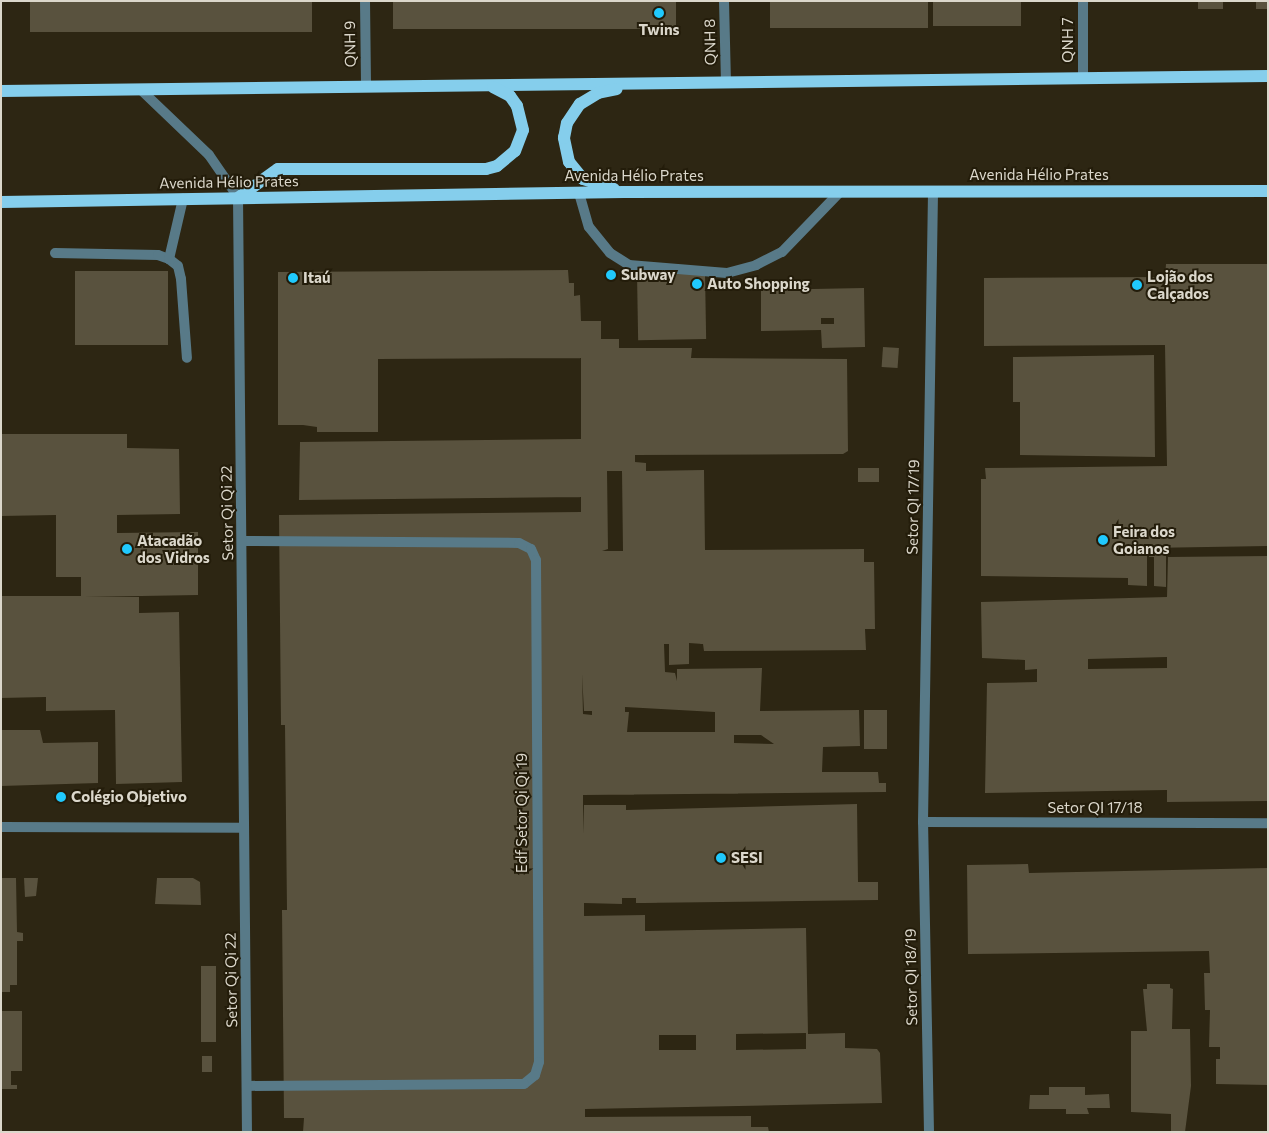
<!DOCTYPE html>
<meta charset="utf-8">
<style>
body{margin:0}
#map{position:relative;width:1269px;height:1133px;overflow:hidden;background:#2d2613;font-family:Commissioner,sans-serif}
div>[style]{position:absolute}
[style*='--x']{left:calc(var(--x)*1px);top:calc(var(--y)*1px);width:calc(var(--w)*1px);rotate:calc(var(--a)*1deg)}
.building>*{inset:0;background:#59523e;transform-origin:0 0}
.service>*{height:10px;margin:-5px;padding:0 5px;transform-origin:5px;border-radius:5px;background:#587a88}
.minor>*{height:10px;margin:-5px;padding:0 5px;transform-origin:5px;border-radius:5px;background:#587a88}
.tertiary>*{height:10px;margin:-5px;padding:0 5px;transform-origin:5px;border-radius:5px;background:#587a88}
.primary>*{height:12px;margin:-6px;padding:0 6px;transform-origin:6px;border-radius:6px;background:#85ceec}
.dots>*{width:14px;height:14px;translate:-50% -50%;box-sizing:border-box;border:2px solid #231c0a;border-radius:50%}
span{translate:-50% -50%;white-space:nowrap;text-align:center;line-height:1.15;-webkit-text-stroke:4px #231c0a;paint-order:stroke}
.poi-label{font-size:15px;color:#dbd7cb;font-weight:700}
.left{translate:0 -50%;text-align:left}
.street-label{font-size:15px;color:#dbd7cb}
.frame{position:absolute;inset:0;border:2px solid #dbd7cb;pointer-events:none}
</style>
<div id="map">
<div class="building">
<div style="left:30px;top:1px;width:282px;height:31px"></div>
<div style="left:393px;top:1px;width:283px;height:28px"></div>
<div style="left:770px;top:1px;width:158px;height:27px"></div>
<div style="left:933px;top:1px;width:88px;height:25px"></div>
<div style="left:1198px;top:1px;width:25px;height:8px"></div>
<div style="left:1256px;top:1px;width:12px;height:8px"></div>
<div style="clip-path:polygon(1166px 264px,1268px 264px,1268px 546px,1147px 548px,1147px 586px,1128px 585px,1128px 578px,981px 576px,981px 479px,986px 479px,985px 468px,1167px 466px,1165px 345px,984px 346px,984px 278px,1165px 277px)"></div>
<div style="clip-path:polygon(evenodd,568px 270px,569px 283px,574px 283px,574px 296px,580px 295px,581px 321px,601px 321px,601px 339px,619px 339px,619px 348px,692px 348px,691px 358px,847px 359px,848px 451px,843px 454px,635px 455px,635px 462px,646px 463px,646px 471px,704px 470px,705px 550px,864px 549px,864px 562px,874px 562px,875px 629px,865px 629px,866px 650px,704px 651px,703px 644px,689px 643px,689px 664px,669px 665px,669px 644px,664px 644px,665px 672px,675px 673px,677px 681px,677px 669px,762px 668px,760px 711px,859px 710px,860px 746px,823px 747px,822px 772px,878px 772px,879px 783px,886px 783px,886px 792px,583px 795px,583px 834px,584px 805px,626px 805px,626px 810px,857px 804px,858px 882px,878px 882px,878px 900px,636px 903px,636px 898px,622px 898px,622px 904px,584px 903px,584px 916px,645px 915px,645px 931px,806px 928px,808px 1034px,845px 1033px,845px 1048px,877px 1049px,880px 1053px,882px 1103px,585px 1109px,585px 1117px,751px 1116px,751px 1127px,768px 1127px,769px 1132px,303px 1132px,304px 1118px,284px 1118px,282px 910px,287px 910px,285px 725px,281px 725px,279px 515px,581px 512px,581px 497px,299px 500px,300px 442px,581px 439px,581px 358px,378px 359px,378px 432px,317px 432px,317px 427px,303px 425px,278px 425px,278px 272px,568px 270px,607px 471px,622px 471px,623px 551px,602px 551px,608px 549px,607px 471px,568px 270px,582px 674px,584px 711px,592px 711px,592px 715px,583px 714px,582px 674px,568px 270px,625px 707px,715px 712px,715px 732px,627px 732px,629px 712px,625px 712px,625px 707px,568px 270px,734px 735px,761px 735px,774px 744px,734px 743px,734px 735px,568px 270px,806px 1033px,806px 1049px,736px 1050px,736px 1034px,806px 1033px,568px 270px,659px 1035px,696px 1035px,696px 1050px,659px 1050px,659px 1035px)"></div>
<div style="left:168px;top:271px;width:74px;height:93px;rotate:90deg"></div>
<div style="left:705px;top:273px;width:66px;height:68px;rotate:89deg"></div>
<div style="clip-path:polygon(evenodd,864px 288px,865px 347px,822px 348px,821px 330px,761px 331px,761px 290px,864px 288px,821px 318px,834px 318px,834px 324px,821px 324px,821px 318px)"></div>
<div style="left:883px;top:347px;width:16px;height:20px;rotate:4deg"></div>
<div style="clip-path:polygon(1154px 355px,1155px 457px,1020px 455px,1020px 402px,1013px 402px,1013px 357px)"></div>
<div style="clip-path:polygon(1px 434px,127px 434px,127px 448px,179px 449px,180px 514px,117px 515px,117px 533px,198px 532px,198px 595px,84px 597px,139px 597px,139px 613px,179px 612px,182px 782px,116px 784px,115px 710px,46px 711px,46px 697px,1px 698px,1px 596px,81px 596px,81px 577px,56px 577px,56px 515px,1px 516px)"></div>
<div style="left:858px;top:468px;width:21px;height:14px"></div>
<div style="clip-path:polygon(1166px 552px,1166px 587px,1154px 586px,1154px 557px,1149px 557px,1149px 553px)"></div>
<div style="clip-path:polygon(evenodd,1268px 556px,1268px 801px,1167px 802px,1167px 790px,985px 793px,987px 683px,1037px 682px,1037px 669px,1025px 670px,1025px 660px,982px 658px,981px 602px,1167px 597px,1168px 557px,1268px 556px,1167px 657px,1167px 668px,1088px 669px,1088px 659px,1167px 657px)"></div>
<div style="left:864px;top:710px;width:23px;height:39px"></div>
<div style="clip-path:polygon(1px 730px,40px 730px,43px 743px,98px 742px,98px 783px,1px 786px)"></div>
<div style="clip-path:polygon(1028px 864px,1029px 873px,1268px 868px,1268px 1085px,1216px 1084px,1216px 1059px,1220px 1059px,1220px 1047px,1209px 1047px,1210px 1010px,1205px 1010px,1204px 973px,1210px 973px,1209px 951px,968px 954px,967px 865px)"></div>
<div style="clip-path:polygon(1px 878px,16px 878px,17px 932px,23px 933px,23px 941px,17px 941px,17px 985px,10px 985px,10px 992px,1px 992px)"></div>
<div style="clip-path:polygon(24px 878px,38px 878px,36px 896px,25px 897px)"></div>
<div style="clip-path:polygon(157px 878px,193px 878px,200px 882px,201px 905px,155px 904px)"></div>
<div style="left:201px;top:966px;width:15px;height:76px"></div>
<div style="clip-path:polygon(1147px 984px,1170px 984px,1170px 988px,1173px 989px,1172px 1029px,1190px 1029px,1191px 1086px,1185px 1132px,1171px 1132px,1171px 1114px,1131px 1112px,1131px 1031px,1147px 1031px,1143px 989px,1147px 989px)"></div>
<div style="clip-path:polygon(1px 1011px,22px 1011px,22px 1071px,11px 1071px,11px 1085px,17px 1085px,17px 1089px,1px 1089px)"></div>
<div style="left:202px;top:1056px;width:10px;height:16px"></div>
<div style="clip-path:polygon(1049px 1087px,1085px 1087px,1085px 1095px,1109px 1094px,1110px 1108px,1087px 1108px,1089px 1114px,1066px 1114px,1066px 1109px,1029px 1109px,1030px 1095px,1049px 1095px)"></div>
</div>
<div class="service">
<div style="--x:579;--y:193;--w:35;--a:74"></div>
<div style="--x:589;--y:227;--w:33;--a:51"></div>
<div style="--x:610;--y:253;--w:22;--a:32"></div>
<div style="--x:629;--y:265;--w:98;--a:4.7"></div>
<div style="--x:727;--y:273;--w:30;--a:-15"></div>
<div style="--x:756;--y:265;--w:29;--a:-27"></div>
<div style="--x:782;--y:252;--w:83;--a:-46"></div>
<div style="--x:55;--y:253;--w:103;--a:1.1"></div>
<div style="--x:158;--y:255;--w:12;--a:20"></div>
<div style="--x:169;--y:259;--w:11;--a:38"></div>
<div style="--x:178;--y:266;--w:13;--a:77"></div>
<div style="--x:181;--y:279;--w:79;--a:85.7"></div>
<div style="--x:169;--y:259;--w:62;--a:-76.9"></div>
<div style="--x:243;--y:541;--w:276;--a:0.4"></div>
<div style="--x:519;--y:543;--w:13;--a:27"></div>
<div style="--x:531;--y:549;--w:12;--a:66"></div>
<div style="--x:536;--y:560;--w:502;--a:89.66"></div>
<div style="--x:539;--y:1062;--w:14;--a:107"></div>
<div style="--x:535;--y:1075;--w:14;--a:141"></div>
<div style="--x:524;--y:1084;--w:277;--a:179.6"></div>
</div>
<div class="minor">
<div style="--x:365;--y:1;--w:86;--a:89.3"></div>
<div style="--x:724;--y:1;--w:81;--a:88.6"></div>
<div style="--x:1083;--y:1;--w:77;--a:90"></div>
<div style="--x:923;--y:822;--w:345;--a:0.2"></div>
<div style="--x:1;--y:827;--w:243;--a:0.2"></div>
<div style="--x:929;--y:1132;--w:310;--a:-91.1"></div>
<div style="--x:923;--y:822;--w:631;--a:-89.09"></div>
</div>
<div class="tertiary">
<div style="--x:140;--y:89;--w:95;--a:43.7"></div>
<div style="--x:209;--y:155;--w:51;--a:55.4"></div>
<div style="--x:238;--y:197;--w:935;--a:89.45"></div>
</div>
<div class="primary">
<div style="--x:1;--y:91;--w:1267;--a:-0.68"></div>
<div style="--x:614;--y:189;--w:33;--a:-162"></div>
<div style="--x:583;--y:179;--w:22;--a:-129"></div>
<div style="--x:569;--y:162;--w:25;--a:-102"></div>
<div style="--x:564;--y:138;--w:15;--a:-79"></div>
<div style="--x:567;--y:123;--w:23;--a:-56"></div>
<div style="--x:580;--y:104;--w:21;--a:-31"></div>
<div style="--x:598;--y:93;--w:19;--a:-12"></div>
<div style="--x:239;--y:197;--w:48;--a:-35.7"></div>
<div style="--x:278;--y:169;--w:208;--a:0"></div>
<div style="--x:486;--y:169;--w:11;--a:-15"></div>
<div style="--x:497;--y:166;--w:23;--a:-40"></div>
<div style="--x:515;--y:151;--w:22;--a:-69"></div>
<div style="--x:523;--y:130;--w:25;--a:-104"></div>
<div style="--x:517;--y:106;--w:12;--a:-125"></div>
<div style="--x:510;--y:96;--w:19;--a:-152"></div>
<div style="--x:1;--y:202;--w:623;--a:-0.92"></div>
<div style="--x:624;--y:192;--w:644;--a:-0.09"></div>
</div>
<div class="dots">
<div style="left:659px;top:13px;background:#20c9fd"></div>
<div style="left:611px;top:275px;background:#20c9fd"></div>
<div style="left:293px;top:278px;background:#20c9fd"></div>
<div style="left:697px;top:284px;background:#20c9fd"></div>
<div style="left:1137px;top:285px;background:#20c9fd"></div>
<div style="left:1103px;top:540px;background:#20c9fd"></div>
<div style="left:127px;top:549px;background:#20c9fd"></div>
<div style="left:61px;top:797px;background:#20c9fd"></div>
<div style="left:721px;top:858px;background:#20c9fd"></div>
</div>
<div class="poi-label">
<span style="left:659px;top:30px">Twins</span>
<span class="left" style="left:621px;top:275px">Subway</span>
<span class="left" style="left:1147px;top:285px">Lojão dos<br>Calçados</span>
<span class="left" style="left:303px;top:278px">Itaú</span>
<span class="left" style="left:707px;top:284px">Auto Shopping</span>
<span class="left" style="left:1113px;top:540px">Feira dos<br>Goianos</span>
<span class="left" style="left:137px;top:549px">Atacadão<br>dos Vidros</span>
<span class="left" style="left:71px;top:797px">Colégio Objetivo</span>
<span class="left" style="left:731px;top:858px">SESI</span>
</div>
<div class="street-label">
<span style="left:1068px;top:40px;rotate:-90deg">QNH 7</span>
<span style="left:710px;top:42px;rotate:-91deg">QNH 8</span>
<span style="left:350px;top:44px;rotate:-91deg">QNH 9</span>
<span style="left:1039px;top:175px">Avenida Hélio Prates</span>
<span style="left:634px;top:176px">Avenida Hélio Prates</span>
<span style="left:229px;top:182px;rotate:-1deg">Avenida Hélio Prates</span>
<span style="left:913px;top:507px;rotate:-89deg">Setor QI 17/19</span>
<span style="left:227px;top:513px;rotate:-91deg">Setor Qi Qi 22</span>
<span style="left:1095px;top:808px">Setor QI 17/18</span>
<span style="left:522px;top:813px;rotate:-90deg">Edf Setor Qi Qi 19</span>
<span style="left:911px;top:977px;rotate:-91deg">Setor QI 18/19</span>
<span style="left:231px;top:980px;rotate:-91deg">Setor Qi Qi 22</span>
</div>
<div class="frame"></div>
</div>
